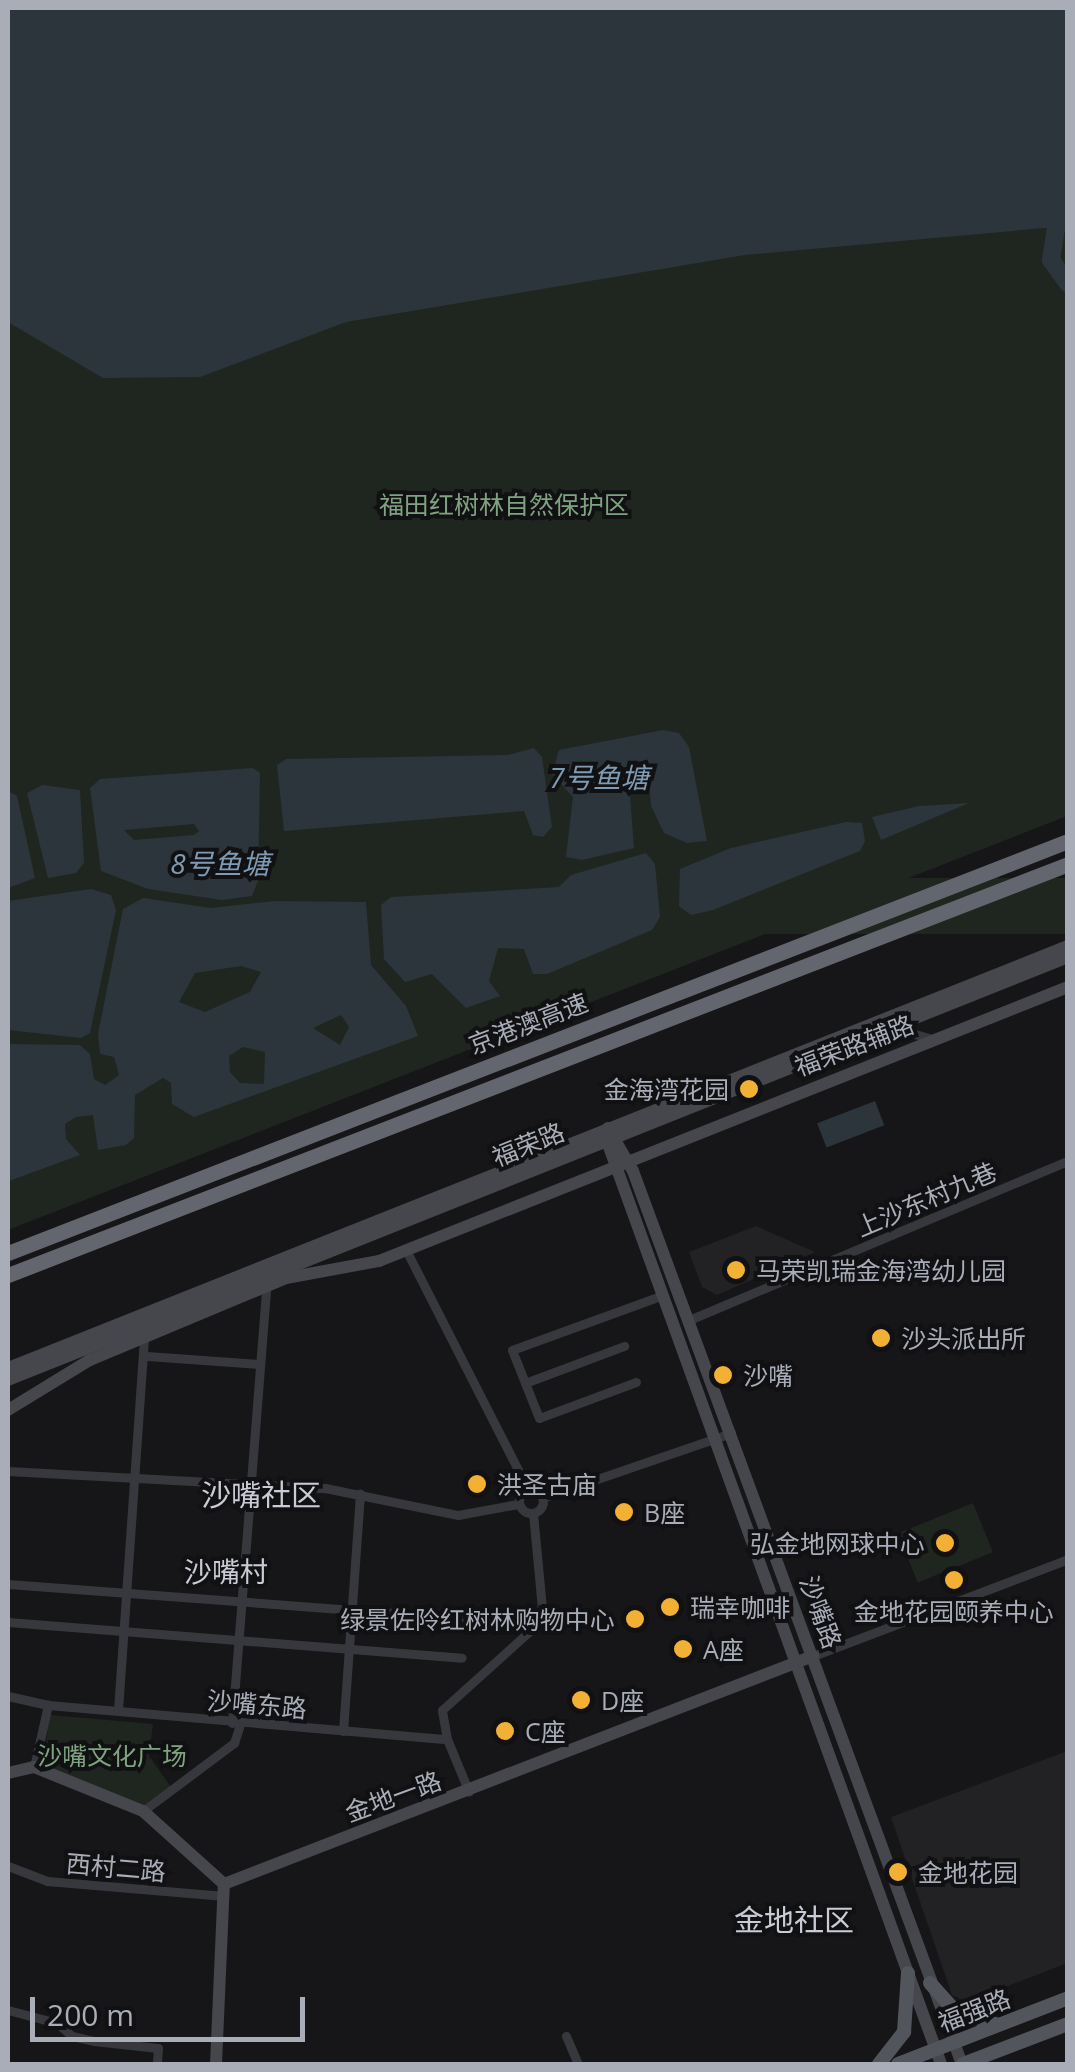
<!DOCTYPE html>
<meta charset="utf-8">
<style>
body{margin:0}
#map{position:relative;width:1075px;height:2072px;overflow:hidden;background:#161618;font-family:"Open Sans","Noto Sans SC",sans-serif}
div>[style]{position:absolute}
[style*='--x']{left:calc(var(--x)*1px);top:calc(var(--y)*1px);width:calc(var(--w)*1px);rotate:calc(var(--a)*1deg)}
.built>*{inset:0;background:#222225}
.green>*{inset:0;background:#1e261f;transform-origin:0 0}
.water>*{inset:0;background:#2c353c;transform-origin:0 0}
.river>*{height:18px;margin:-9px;padding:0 9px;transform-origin:9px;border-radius:9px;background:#2c353c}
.street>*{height:9px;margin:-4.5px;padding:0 4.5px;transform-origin:4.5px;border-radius:4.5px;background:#37383d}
.street>.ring{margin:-4.5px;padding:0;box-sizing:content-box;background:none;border:9px solid #37383d;border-radius:50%}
.secondary>*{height:12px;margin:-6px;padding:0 6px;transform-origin:6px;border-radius:6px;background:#45474d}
.primary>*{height:14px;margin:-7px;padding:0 7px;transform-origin:7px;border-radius:7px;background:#53555c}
.highway>*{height:15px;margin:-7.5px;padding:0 7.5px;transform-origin:7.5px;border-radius:7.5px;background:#63666e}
.dots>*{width:28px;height:28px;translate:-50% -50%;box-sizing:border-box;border:5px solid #111113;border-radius:50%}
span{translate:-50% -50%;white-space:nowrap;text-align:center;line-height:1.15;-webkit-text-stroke:8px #111113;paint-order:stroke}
.park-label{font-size:25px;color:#7fa381}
.street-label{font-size:25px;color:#a8adb8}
.poi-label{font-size:25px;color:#a8adb8}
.right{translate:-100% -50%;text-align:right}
.left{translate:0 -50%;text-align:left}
.water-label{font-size:28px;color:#7f9bb3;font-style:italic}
.neighbourhood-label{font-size:28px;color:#c9ccd4}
.quarter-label{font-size:30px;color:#c9ccd4}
.frame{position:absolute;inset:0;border:10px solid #a8adb8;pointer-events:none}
.scale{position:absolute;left:30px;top:1997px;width:275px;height:45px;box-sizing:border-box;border:5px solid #a8adb8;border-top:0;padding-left:12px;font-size:30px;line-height:35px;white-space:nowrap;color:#a8adb8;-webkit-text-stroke:8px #111113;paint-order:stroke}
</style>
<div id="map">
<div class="built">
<div style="clip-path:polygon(756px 1226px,815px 1252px,717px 1295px,702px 1287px,689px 1252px)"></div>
<div style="clip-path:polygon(1067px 1751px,1067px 1963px,967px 2002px,952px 1995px,891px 1817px)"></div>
</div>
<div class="green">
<div style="clip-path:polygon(8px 8px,1067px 8px,1067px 816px,8px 1230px)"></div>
<div style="left:1067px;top:878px;width:56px;height:1138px;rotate:90deg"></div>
<div style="left:973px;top:1503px;width:53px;height:81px;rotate:68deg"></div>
<div style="clip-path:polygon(50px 1715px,153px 1724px,149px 1756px,171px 1787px,145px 1806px,43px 1765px)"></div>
</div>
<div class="water">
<div style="clip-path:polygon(8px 8px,1067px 8px,1067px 226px,745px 255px,346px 322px,200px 377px,103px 378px,8px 322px)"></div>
<div style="clip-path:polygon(663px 730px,679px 733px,689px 747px,707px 841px,687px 843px,664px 833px,651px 806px,649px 776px,638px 776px,630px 795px,634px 848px,582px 860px,566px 857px,573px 797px,552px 774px,559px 750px)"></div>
<div style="clip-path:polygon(534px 748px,542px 757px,552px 827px,543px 837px,533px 835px,524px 811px,284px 831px,277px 765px,286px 759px,508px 755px)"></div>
<div style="clip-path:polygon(evenodd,253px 768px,260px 773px,258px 881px,252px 896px,222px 900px,148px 889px,101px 871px,90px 788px,100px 779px,253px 768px,194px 824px,199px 831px,194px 835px,134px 840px,124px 830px,194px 824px)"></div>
<div style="clip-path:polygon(42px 785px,80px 790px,84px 863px,76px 873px,48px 878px,27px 793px)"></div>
<div style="clip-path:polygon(8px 791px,17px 796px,35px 878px,8px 888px)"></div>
<div style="clip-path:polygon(969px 803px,881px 840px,872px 817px,919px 806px)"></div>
<div style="clip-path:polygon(846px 822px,862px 823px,865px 841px,860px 851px,713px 910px,691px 915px,679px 906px,680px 869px,731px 848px)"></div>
<div style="clip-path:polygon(646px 853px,655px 864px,660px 917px,652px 930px,547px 974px,533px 974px,524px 949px,498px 948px,489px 981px,500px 996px,466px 1008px,432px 974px,405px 982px,384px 959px,381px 905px,391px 897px,559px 887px,571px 875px)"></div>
<div style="clip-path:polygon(91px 889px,111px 895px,116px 910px,90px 1033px,81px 1038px,8px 1030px,8px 901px)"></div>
<div style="clip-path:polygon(evenodd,143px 898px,211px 908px,275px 901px,366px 902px,371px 965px,406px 1006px,418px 1036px,194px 1117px,172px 1104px,171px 1083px,163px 1078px,135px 1095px,134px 1138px,126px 1145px,98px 1150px,93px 1115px,76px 1117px,65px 1124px,66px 1139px,80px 1155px,9px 1181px,8px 1044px,80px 1045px,90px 1054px,94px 1079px,105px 1085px,119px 1075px,114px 1057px,100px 1054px,98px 1034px,123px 909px,143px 898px,241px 966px,261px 972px,250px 992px,205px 1012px,179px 1002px,195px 973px,241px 966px,143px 898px,341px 1015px,349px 1027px,340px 1045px,313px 1028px,341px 1015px,143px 898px,243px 1047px,265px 1052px,264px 1084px,240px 1083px,230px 1072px,229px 1056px,243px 1047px)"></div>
<div style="left:875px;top:1101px;width:26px;height:62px;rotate:69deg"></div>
</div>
<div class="river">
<div style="--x:1050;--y:207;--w:22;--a:74"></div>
<div style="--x:1056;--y:228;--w:32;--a:99"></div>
<div style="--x:1051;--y:260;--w:29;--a:54"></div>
</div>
<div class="street">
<div style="--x:891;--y:1027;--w:43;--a:16.3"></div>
<div style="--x:406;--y:1250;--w:268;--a:63"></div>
<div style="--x:689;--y:1320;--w:411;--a:-22.8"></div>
<div style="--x:147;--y:1356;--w:112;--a:4.1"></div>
<div style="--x:636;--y:1382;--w:103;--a:159.6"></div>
<div style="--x:539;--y:1418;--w:73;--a:-111.7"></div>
<div style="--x:512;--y:1350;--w:158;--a:-20"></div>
<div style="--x:525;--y:1383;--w:106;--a:-20.5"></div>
<div style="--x:8;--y:1471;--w:317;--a:3.1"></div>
<div style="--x:325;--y:1488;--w:136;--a:11.5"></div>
<div style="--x:458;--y:1515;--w:61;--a:-10.4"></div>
<div class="ring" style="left:519px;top:1489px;width:15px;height:15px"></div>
<div style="--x:542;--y:1498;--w:200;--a:-19"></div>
<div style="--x:8;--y:1584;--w:534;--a:4.3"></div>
<div style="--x:8;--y:1622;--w:455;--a:4.5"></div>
<div style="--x:813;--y:1656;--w:273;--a:-20.8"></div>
<div style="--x:8;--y:1696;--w:41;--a:12.7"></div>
<div style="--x:48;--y:1705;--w:400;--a:4.9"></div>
<div style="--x:447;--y:1739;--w:57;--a:67.5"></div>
<div style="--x:118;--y:1710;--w:374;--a:-86"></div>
<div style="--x:232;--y:1723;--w:442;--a:-85.5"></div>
<div style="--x:343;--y:1731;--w:238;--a:-85.9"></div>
<div style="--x:447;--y:1739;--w:29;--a:-100"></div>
<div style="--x:442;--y:1710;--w:136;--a:-42"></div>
<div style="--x:543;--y:1619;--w:106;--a:-95.4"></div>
<div style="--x:34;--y:1767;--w:64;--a:-77.3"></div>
<div style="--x:143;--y:1811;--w:114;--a:-36.8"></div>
<div style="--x:234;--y:1743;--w:20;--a:-72"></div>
<div style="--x:8;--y:1866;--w:42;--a:21"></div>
<div style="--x:47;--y:1881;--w:178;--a:4.8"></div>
<div style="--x:8;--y:2010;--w:51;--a:14.9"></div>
<div style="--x:57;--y:2023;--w:20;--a:41"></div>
<div style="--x:72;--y:2036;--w:23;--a:13"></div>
<div style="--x:94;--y:2041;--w:64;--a:6.2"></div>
<div style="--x:158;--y:2048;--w:16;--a:94"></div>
<div style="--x:566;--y:2036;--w:30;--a:67"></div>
</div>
<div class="secondary">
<div style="--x:608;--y:1128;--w:50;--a:59.8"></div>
<div style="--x:633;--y:1171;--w:952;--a:69.78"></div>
<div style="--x:604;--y:1133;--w:990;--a:70.1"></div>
<div style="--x:8;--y:1368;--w:1141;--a:-21.71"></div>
<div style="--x:8;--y:1380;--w:1141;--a:-21.75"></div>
<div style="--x:8;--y:1410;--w:96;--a:-31.4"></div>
<div style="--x:90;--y:1360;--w:212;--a:-22.7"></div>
<div style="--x:286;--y:1278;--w:95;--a:-10.4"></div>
<div style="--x:379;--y:1261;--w:741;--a:-21.69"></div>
<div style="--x:8;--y:1773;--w:27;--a:-13"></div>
<div style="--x:34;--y:1767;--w:118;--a:22"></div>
<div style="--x:143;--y:1811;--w:109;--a:42"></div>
<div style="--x:224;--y:1884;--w:632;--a:-21.16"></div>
<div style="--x:216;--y:2064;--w:180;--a:-87.5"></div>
</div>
<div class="primary">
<div style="--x:930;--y:1983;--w:39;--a:48"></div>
<div style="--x:956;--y:2012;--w:41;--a:17.1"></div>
<div style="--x:879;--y:2064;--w:41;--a:-52"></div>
<div style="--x:904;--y:2032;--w:59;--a:-86.1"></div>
<div style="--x:898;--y:2064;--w:182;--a:-21.2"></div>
<div style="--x:963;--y:2064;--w:112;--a:-20.9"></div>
</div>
<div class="highway">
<div style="--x:8;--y:1253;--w:1137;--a:-21.24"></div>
<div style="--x:8;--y:1275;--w:1137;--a:-21.19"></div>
</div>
<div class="dots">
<div style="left:749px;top:1089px;background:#f2b134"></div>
<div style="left:736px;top:1270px;background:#f2b134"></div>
<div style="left:881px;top:1338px;background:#f2b134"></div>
<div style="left:723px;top:1375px;background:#f2b134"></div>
<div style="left:477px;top:1484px;background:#f2b134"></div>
<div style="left:624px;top:1512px;background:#f2b134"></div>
<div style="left:945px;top:1543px;background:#f2b134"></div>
<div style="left:954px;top:1580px;background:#f2b134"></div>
<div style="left:670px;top:1607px;background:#f2b134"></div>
<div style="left:635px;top:1619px;background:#f2b134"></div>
<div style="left:683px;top:1649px;background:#f2b134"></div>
<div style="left:581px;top:1700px;background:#f2b134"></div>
<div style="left:505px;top:1731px;background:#f2b134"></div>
<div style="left:898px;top:1872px;background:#f2b134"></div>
</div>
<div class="park-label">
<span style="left:504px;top:504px">福田红树林自然保护区</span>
<span style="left:112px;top:1755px">沙嘴文化广场</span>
</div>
<div class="street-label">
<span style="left:528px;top:1023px;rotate:-21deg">京港澳高速</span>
<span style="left:854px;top:1045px;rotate:-21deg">福荣路辅路</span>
<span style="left:528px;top:1144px;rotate:-22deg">福荣路</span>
<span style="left:926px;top:1199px;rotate:-23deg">上沙东村九巷</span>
<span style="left:821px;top:1612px;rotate:70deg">沙嘴路</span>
<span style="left:257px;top:1704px;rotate:5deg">沙嘴东路</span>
<span style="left:393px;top:1796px;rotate:-20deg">金地一路</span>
<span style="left:116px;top:1867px;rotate:5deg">西村二路</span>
<span style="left:974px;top:2010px;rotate:-21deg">福强路</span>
</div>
<div class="poi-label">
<span class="right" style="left:729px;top:1089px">金海湾花园</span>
<span class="left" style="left:756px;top:1270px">马荣凯瑞金海湾幼儿园</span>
<span class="left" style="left:901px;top:1338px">沙头派出所</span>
<span class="left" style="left:743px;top:1375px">沙嘴</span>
<span class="left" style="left:497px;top:1484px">洪圣古庙</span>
<span class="left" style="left:644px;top:1512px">B座</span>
<span class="right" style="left:925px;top:1543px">弘金地网球中心</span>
<span class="left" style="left:690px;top:1607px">瑞幸咖啡</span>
<span style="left:954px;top:1611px">金地花园颐养中心</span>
<span class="right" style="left:615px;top:1619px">绿景佐阾红树林购物中心</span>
<span class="left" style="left:703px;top:1649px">A座</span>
<span class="left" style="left:601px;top:1700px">D座</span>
<span class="left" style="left:525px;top:1731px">C座</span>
<span class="left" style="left:918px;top:1872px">金地花园</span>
</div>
<div class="water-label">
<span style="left:599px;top:777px">7号鱼塘</span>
<span style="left:220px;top:863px">8号鱼塘</span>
</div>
<div class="neighbourhood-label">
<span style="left:226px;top:1571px">沙嘴村</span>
</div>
<div class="quarter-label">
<span style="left:261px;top:1495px">沙嘴社区</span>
<span style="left:794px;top:1920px">金地社区</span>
</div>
<div class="frame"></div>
<div class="scale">200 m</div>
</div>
